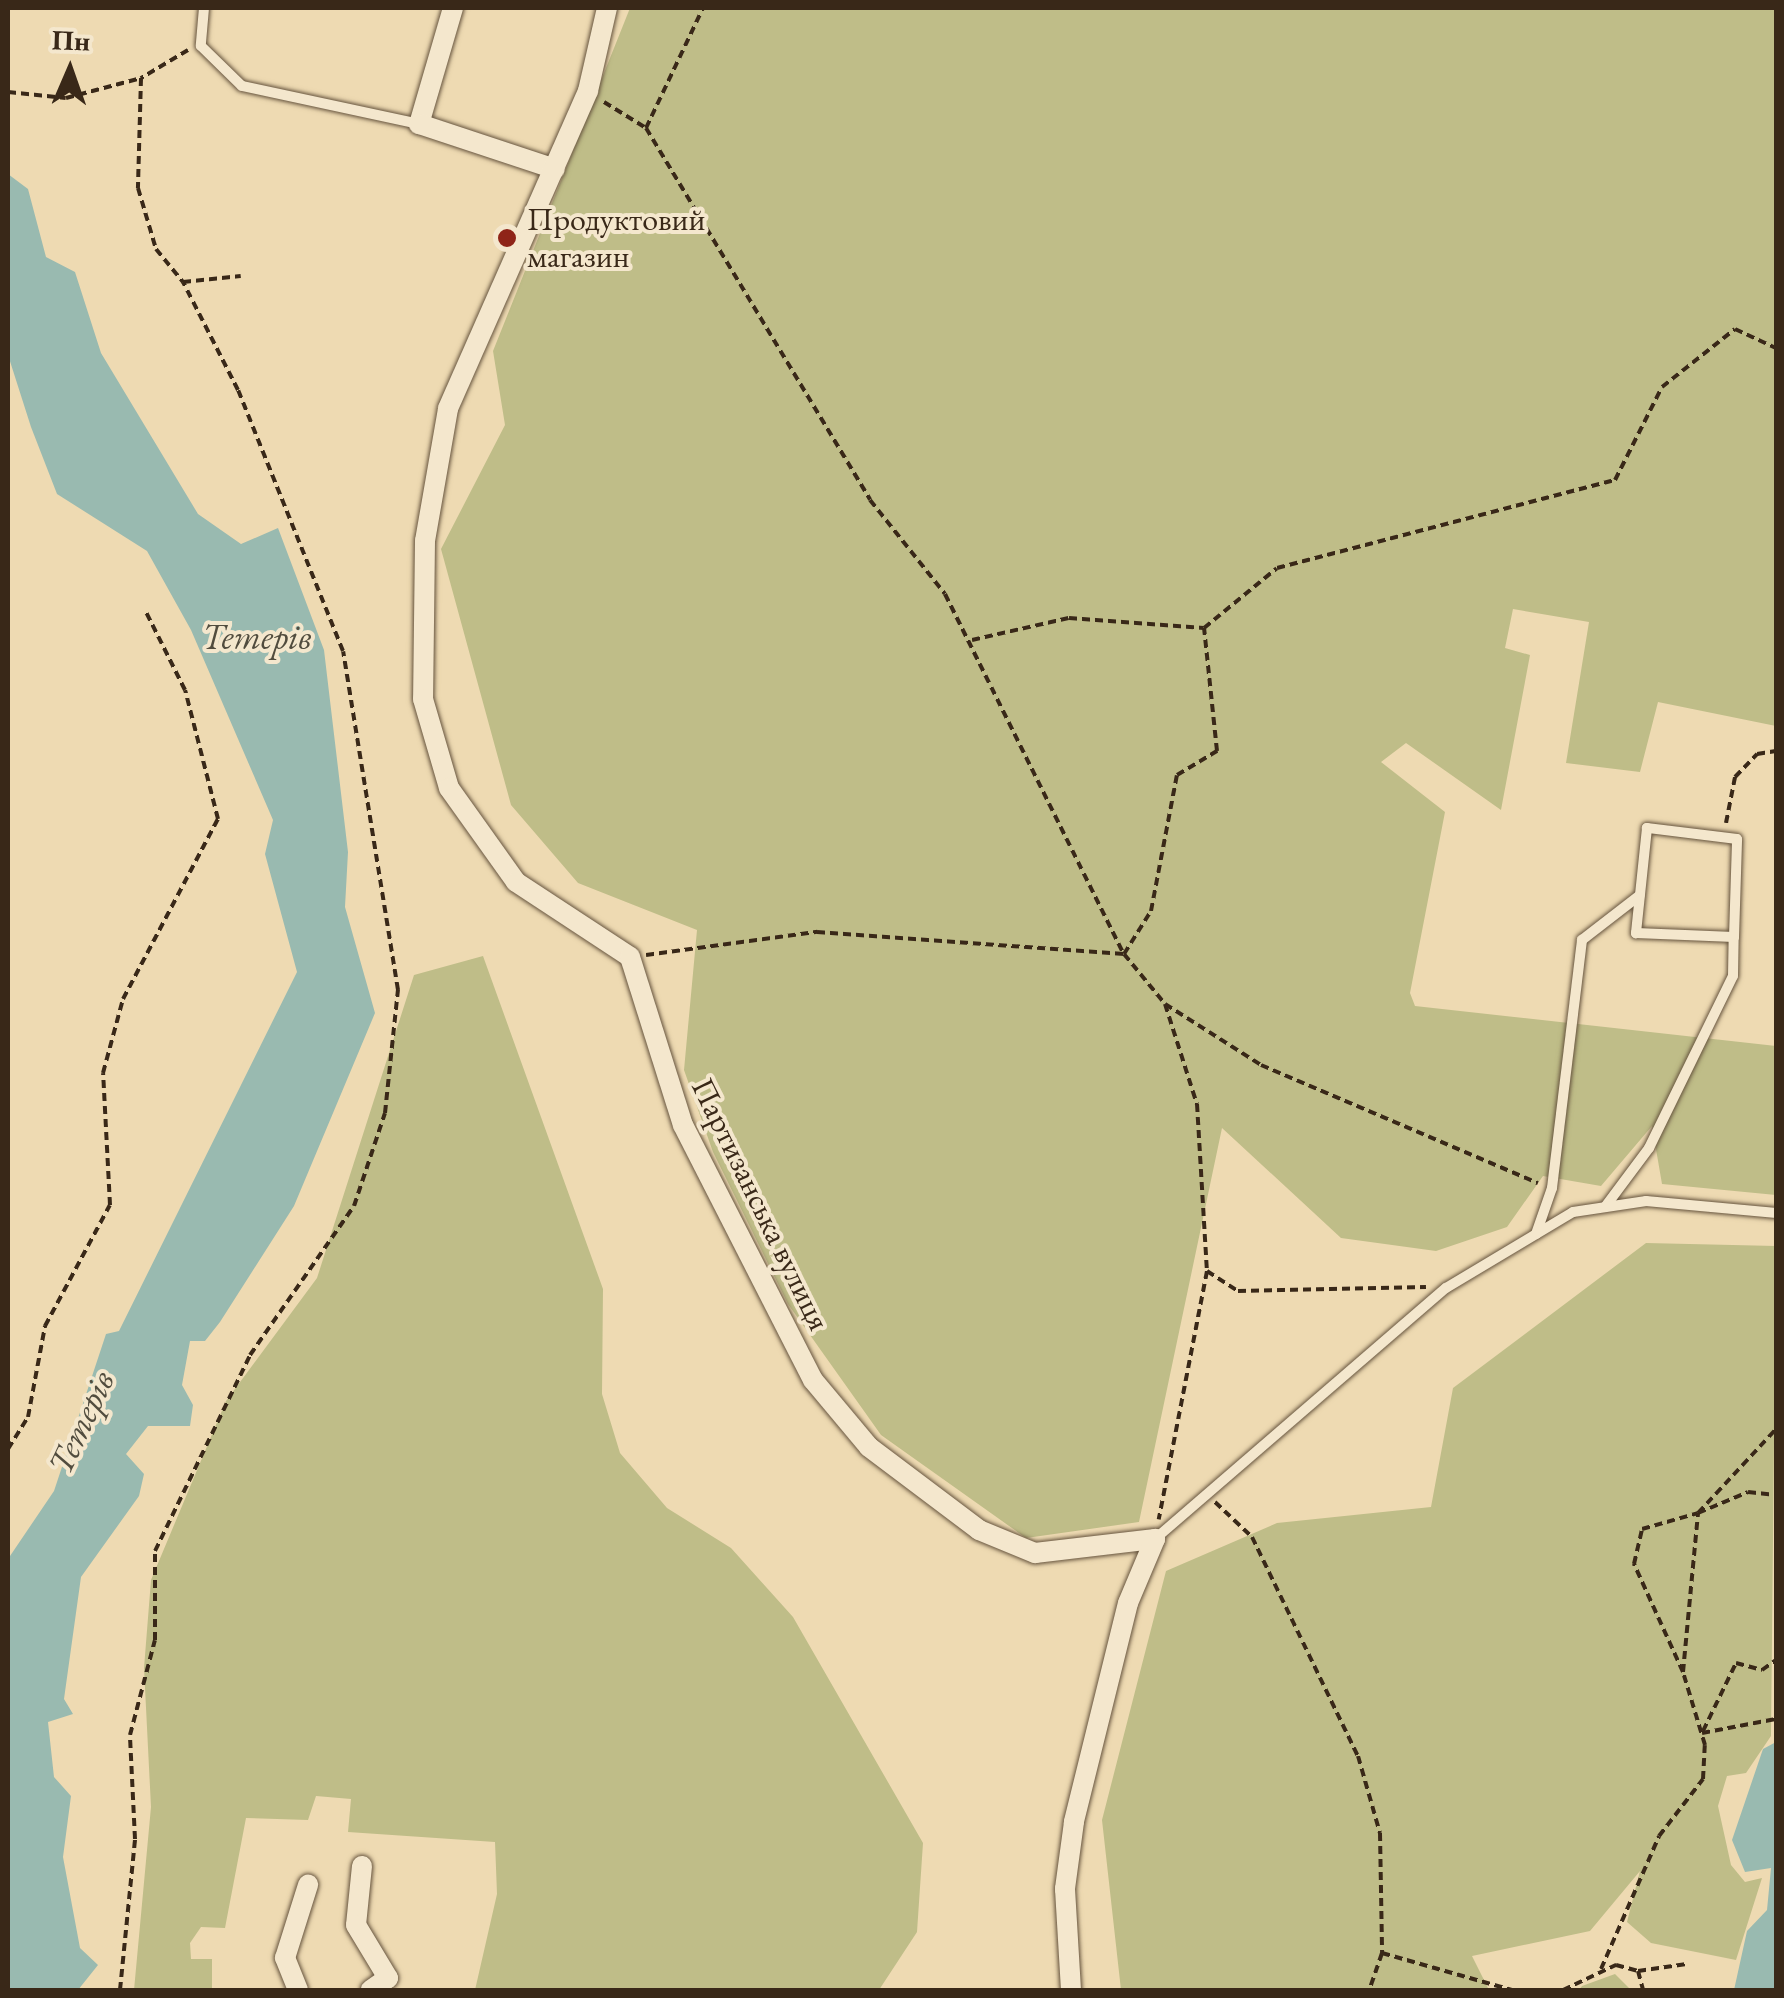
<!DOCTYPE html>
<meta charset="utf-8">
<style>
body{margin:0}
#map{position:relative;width:1784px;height:1998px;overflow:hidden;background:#eedab2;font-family:"EB Garamond",serif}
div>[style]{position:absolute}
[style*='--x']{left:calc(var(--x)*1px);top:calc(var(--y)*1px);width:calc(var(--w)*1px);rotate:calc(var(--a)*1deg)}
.green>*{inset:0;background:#bfbd88}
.water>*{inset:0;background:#99bab0}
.path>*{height:4px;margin-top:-2px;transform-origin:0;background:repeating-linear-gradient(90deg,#392818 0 8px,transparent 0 13px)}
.roads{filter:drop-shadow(0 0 2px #66543e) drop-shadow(0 0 2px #66543e)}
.lane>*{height:10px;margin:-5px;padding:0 5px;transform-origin:5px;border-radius:5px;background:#f4e7cd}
.street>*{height:20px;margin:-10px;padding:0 10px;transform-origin:10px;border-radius:10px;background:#f4e7cd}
.dots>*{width:28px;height:28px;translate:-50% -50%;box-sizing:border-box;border:5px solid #f4e7cd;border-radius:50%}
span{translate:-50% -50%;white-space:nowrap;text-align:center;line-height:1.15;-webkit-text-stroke:8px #f4e7cd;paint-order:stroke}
.poi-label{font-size:32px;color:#392818}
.left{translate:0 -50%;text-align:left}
.street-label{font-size:32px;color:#392818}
.water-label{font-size:35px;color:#514c3e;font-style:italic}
.frame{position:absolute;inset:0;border:10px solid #392818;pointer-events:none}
.north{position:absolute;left:20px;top:20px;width:100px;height:100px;-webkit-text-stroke:8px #f4e7cd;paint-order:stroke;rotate:2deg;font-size:28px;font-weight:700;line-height:40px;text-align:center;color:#392818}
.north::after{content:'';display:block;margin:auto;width:35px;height:45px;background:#392818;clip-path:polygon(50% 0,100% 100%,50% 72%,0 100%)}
</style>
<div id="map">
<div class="green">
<div style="clip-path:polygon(630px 8px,1776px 8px,1776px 726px,1658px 702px,1640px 772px,1566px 763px,1589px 622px,1513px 609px,1505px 648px,1530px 655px,1501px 810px,1406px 743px,1381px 762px,1445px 812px,1410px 993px,1415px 1006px,1776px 1046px,1776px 1195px,1662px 1184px,1652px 1126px,1601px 1186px,1543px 1176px,1507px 1227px,1436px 1251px,1341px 1238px,1222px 1128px,1139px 1522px,1026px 1538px,881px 1435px,788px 1304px,713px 1152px,684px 1070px,697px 930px,578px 883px,511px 805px,441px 549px,505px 425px,493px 351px)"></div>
<div style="clip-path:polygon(483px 956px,603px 1289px,602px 1394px,620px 1453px,667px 1508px,731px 1548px,793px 1617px,923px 1843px,917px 1932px,879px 1990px,475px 1990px,497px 1894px,495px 1842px,348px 1832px,351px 1799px,316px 1796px,308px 1820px,246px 1818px,225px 1928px,201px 1927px,190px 1943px,191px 1959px,212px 1959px,212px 1990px,134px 1990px,151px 1807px,144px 1668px,151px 1580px,226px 1401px,317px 1278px,414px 975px)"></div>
<div style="clip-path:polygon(1646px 1243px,1776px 1246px,1771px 1736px,1746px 1773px,1727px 1776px,1718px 1806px,1731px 1865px,1745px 1882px,1762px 1878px,1736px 1960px,1651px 1943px,1627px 1922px,1640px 1871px,1590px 1931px,1472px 1956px,1489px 1990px,1121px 1990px,1102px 1820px,1166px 1571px,1277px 1523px,1431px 1507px,1453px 1388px)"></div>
<div style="clip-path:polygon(1615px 1974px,1631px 1990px,1579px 1990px,1582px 1986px)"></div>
</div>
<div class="water">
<div style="clip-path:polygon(8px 174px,28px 189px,46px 257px,75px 272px,101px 353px,198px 514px,241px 544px,278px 528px,324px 650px,348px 852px,345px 907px,375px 1013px,294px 1206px,220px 1322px,205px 1341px,190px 1341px,182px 1385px,193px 1405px,190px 1426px,148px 1426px,126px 1454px,144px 1474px,139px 1496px,81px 1577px,64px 1699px,73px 1714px,48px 1722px,54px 1777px,71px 1796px,63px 1857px,80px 1948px,98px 1965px,78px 1990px,8px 1990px,8px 1559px,54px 1491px,106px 1334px,119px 1331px,297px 972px,265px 854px,273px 820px,191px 630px,147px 551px,57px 494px,31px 427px,8px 355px)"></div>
<div style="clip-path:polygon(1776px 1742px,1776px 1990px,1734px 1990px,1747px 1931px,1767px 1910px,1771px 1868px,1745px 1872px,1732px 1840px,1763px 1749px)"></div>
</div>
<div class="path">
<div style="--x:188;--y:50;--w:55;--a:149.2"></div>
<div style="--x:141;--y:78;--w:110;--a:91.6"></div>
<div style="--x:138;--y:188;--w:64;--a:73.6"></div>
<div style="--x:156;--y:249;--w:43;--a:50.7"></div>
<div style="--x:183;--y:282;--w:58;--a:-5.9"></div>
<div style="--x:8;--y:92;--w:58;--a:5.9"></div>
<div style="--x:66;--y:98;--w:78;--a:-14.9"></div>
<div style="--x:604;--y:102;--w:49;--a:31.8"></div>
<div style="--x:646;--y:128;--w:434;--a:58.9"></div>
<div style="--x:870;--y:500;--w:120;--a:51.4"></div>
<div style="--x:945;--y:594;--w:402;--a:63.6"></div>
<div style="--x:1124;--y:954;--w:65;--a:50.6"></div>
<div style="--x:1165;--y:1004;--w:105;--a:72.3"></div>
<div style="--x:1197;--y:1104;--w:167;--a:86.6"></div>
<div style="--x:1207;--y:1271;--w:253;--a:101"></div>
<div style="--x:646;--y:128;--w:133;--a:-64.6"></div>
<div style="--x:972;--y:640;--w:99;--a:-12.8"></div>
<div style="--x:1069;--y:618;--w:135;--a:4.2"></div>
<div style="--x:1726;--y:823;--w:47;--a:-78.9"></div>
<div style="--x:1735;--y:777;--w:32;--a:-46"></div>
<div style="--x:1757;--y:754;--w:19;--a:-9"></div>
<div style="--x:1124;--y:954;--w:51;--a:-57.9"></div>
<div style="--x:1151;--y:911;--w:138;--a:-79.2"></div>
<div style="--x:1177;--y:775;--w:47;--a:-31"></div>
<div style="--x:1217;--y:751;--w:124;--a:-96"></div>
<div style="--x:1204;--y:628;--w:94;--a:-39.4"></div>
<div style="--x:1277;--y:568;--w:349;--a:-14.6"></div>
<div style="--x:1615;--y:480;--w:104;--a:-63.2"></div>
<div style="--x:1662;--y:387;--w:93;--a:-38.5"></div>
<div style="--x:1735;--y:329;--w:45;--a:24.9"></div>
<div style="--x:646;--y:955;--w:173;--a:-7.7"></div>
<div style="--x:817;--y:932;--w:308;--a:4.1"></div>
<div style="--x:1165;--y:1004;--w:114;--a:32.4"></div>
<div style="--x:1261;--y:1065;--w:301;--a:23.1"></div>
<div style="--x:1207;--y:1271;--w:37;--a:33"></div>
<div style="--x:1238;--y:1291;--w:188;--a:-1.2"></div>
<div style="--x:8;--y:1449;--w:38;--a:-58"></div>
<div style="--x:28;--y:1417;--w:93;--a:-79.4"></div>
<div style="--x:45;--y:1326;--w:137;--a:-61.8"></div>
<div style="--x:110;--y:1205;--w:132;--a:-93"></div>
<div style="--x:103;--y:1073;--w:77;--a:-74.9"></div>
<div style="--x:123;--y:999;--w:204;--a:-62.2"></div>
<div style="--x:218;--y:819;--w:133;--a:-104.3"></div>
<div style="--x:185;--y:690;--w:87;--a:-116.6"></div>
<div style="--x:1215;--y:1502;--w:51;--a:43.4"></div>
<div style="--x:1252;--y:1537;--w:243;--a:64.2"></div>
<div style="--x:1358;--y:1756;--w:80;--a:74.1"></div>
<div style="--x:1380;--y:1833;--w:120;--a:89"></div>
<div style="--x:1382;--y:1953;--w:39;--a:109"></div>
<div style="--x:1683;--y:1672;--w:119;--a:-114.4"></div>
<div style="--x:1634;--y:1564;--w:36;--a:-77"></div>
<div style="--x:1642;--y:1529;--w:58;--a:-15.9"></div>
<div style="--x:1698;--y:1513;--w:115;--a:-47.1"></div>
<div style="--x:1703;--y:1731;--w:76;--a:-64.1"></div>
<div style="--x:1736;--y:1663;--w:27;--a:15"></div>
<div style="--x:1762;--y:1670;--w:17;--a:-36"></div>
<div style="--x:1702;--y:1733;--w:75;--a:-10.7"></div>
<div style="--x:1382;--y:1953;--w:135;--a:15.9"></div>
<div style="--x:1601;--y:1969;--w:145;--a:-66.4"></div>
<div style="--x:1659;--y:1836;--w:72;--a:-52.3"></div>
<div style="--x:1703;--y:1779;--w:34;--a:-87"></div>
<div style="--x:1705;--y:1745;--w:76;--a:-106.8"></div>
<div style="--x:1683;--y:1672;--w:160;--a:-84.6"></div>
<div style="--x:1698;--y:1513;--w:54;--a:-22.8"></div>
<div style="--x:1748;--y:1492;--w:28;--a:6"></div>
<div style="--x:1638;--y:1971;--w:49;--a:-8.3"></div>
<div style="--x:120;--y:1990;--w:152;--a:-84.3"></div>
<div style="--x:135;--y:1839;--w:104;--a:-92.8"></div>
<div style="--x:130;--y:1735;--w:98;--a:-75.3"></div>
<div style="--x:155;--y:1640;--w:89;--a:-90"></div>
<div style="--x:155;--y:1551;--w:218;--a:-64.1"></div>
<div style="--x:250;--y:1355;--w:182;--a:-55.1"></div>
<div style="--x:354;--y:1206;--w:98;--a:-71.6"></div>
<div style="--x:385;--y:1113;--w:124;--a:-84"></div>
<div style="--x:398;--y:990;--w:343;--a:-99.2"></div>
<div style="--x:343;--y:651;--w:281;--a:-111.9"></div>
<div style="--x:238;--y:390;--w:121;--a:-117"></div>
<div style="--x:1563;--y:1990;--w:59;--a:-25.3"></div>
<div style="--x:1616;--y:1965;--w:23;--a:15"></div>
<div style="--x:1638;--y:1971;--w:20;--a:75"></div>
</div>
<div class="roads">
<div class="lane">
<div style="--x:204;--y:8;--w:38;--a:95"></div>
<div style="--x:201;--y:46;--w:57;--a:44.3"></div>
<div style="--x:242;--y:86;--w:181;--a:12.1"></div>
<div style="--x:1605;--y:1207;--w:74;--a:-53.3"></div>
<div style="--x:1649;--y:1148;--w:191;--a:-64"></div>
<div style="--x:1733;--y:976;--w:39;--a:-89"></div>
<div style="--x:1734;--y:937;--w:98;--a:-88.2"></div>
<div style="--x:1737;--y:839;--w:91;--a:-173"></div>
<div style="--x:1647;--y:828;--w:106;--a:96"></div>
<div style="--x:1636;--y:933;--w:98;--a:2.3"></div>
<div style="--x:1536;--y:1234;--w:49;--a:-70.8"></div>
<div style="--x:1552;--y:1188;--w:250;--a:-83.1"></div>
<div style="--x:1582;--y:940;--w:73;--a:-37.8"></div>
<div style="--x:1155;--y:1539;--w:384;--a:-40.8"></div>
<div style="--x:1446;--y:1288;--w:148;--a:-30.9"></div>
<div style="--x:1573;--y:1212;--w:74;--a:-8.6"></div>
<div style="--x:1646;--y:1201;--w:131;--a:5.3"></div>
</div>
<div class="street">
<div style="--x:453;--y:8;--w:121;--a:106.3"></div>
<div style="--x:419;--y:124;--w:143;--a:18.3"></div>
<div style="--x:607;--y:8;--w:85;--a:102.9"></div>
<div style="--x:588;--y:91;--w:347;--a:113.8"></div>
<div style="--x:448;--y:409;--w:134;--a:99.9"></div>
<div style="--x:425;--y:541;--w:158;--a:90.7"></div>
<div style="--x:423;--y:699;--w:93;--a:73.7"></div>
<div style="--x:449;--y:788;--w:115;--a:54.5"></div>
<div style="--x:516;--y:882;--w:136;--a:33.3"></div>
<div style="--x:630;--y:957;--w:176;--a:72.5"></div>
<div style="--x:683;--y:1125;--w:286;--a:63"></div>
<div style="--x:813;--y:1380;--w:87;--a:50.1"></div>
<div style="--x:869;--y:1447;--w:138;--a:37"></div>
<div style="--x:979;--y:1530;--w:61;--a:22.3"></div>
<div style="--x:1035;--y:1553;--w:121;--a:-6.7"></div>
<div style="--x:1155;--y:1539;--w:69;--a:112.9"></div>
<div style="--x:1128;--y:1603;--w:226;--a:103.9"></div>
<div style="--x:1074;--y:1822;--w:68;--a:97.7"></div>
<div style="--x:1065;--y:1889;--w:101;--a:86.6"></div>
<div style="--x:362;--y:1866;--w:59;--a:95.8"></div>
<div style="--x:356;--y:1925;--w:62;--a:58.9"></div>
<div style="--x:388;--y:1978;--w:21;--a:145"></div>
<div style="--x:298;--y:1990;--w:35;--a:-112"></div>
<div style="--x:285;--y:1958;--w:77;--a:-72.5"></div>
</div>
</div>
<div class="dots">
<div style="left:507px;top:238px;background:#8f2418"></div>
</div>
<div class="poi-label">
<span class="left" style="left:527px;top:238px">Продуктовий<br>магазин</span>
</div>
<div class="street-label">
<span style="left:761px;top:1204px;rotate:64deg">Партизанська вулиця</span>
</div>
<div class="water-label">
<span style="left:257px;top:637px">Тетерів</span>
<span style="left:81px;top:1422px;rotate:-65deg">Тетерів</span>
</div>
<div class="frame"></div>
<div class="north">Пн</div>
</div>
